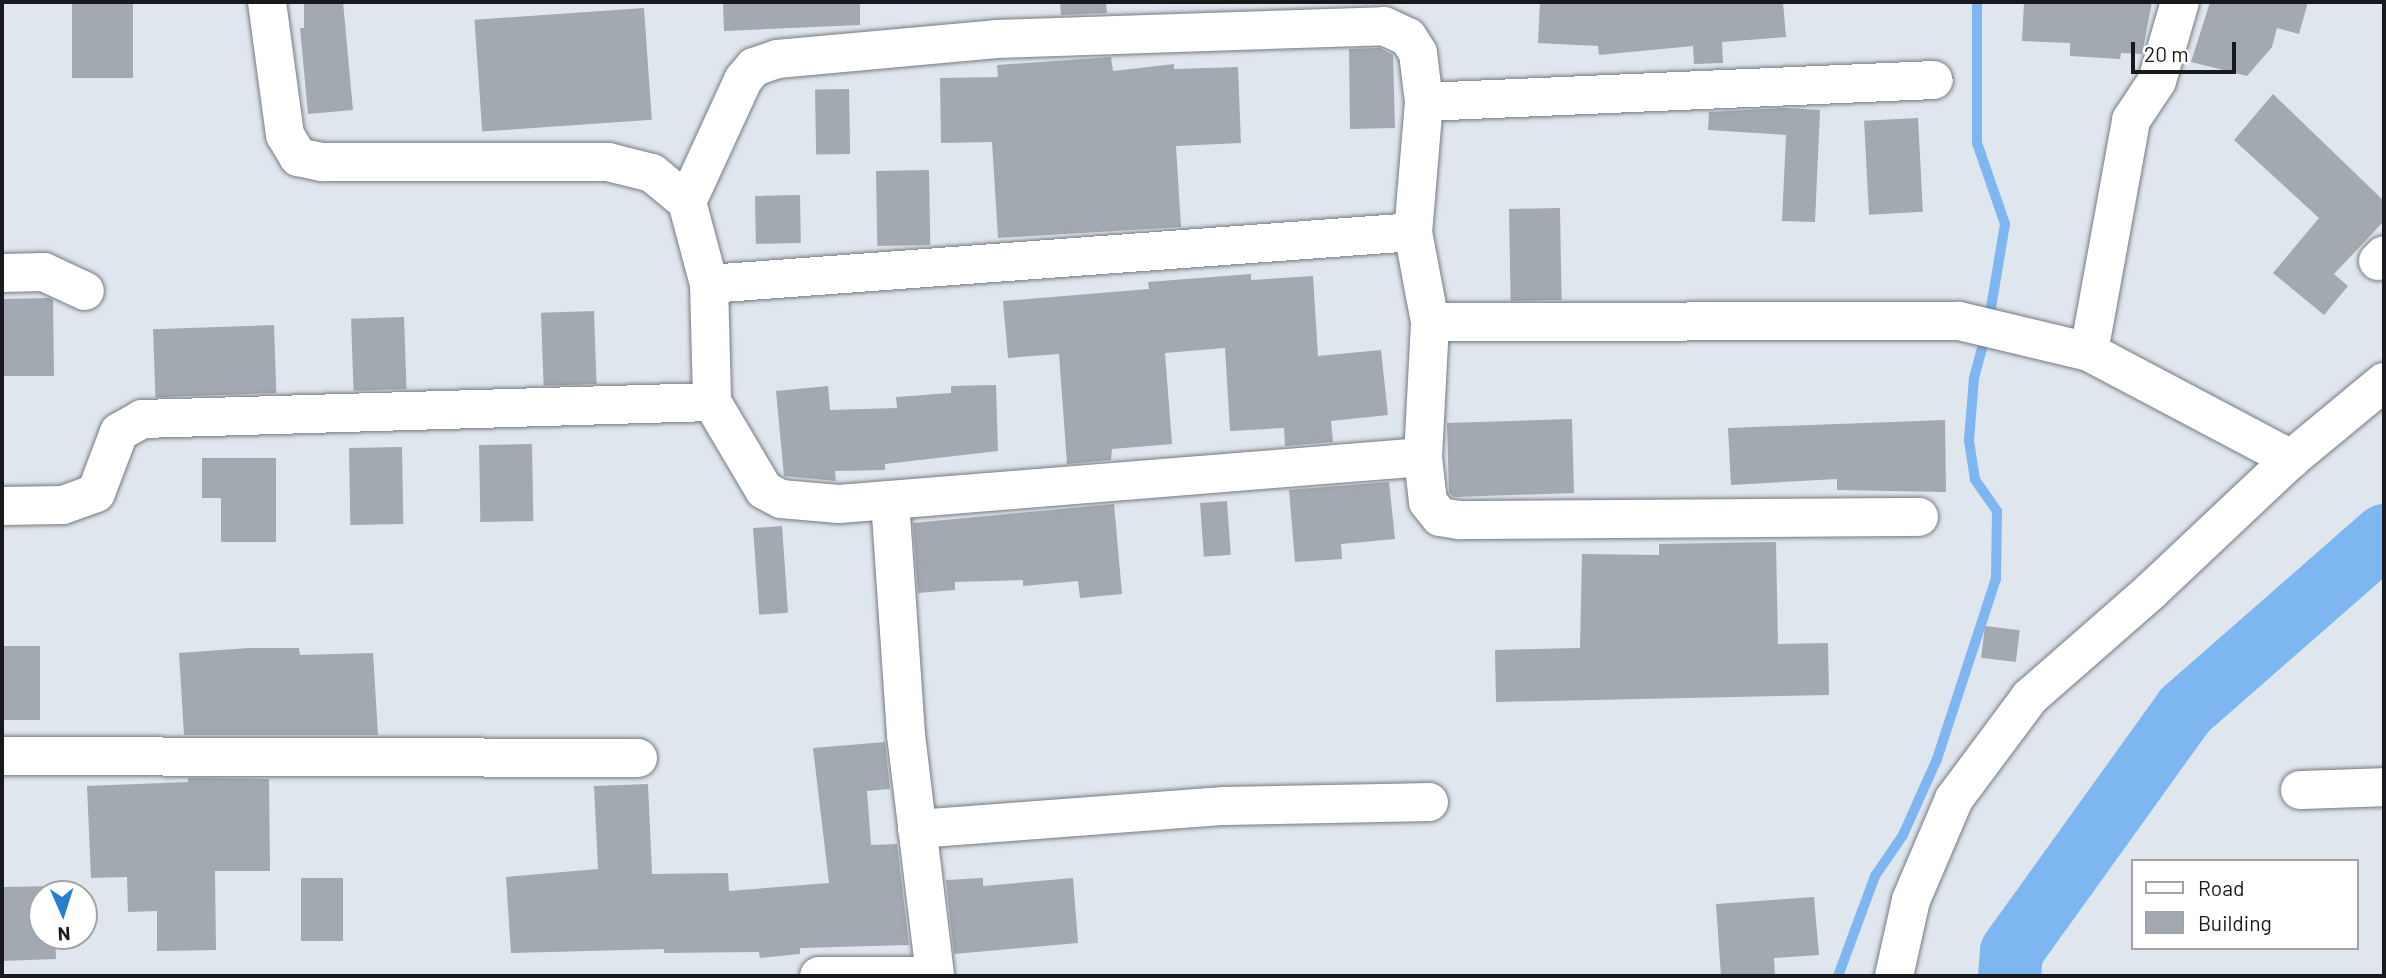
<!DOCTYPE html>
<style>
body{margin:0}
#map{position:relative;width:2386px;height:978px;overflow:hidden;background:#e0e6ee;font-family:Barlow,sans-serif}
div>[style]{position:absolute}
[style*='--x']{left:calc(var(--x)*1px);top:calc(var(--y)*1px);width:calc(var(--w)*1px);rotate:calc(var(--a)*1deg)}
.stream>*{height:10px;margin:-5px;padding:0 5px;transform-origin:5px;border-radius:5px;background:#7db6f0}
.river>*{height:63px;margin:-31.5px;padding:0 31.5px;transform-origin:31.5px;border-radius:31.5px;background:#7db6f0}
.building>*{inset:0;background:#a3a9b0;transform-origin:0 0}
.roads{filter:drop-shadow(0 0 2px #757b81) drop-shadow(0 0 2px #757b81)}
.street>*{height:38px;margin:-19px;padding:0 19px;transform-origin:19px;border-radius:19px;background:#fff}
.secondary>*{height:38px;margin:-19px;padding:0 19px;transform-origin:19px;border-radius:19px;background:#fff}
span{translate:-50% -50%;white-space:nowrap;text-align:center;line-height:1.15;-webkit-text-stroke:5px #fff;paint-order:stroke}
.frame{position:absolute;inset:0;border:4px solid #17191c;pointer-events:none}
.legend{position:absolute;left:2131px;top:859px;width:228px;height:91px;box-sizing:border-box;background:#fff;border:2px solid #a2a3a4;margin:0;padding:9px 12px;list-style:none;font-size:21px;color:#17191c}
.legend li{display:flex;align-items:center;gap:14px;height:35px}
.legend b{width:35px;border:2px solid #a2a3a4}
.north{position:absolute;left:28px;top:880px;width:70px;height:70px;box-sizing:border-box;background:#fff;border:2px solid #a2a3a4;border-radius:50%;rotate:177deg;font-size:19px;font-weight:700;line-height:28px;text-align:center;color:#17191c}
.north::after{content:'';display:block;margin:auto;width:24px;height:32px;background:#257fcc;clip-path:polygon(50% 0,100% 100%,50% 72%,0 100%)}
.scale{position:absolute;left:2131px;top:42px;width:105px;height:32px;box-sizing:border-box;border:4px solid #17191c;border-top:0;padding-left:9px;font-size:21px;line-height:24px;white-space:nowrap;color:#17191c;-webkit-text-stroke:5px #fff;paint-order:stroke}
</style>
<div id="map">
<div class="stream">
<div style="--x:1977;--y:2;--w:141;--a:90"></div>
<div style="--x:1977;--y:143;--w:86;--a:70.9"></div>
<div style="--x:2005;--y:224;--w:85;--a:99.5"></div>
<div style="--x:1838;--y:976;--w:107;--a:-69.7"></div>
<div style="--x:1875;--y:876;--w:50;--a:-55.7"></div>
<div style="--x:1903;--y:835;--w:83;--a:-65.9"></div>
<div style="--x:1937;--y:759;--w:189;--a:-71.9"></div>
<div style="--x:1996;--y:579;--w:68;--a:-89.2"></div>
<div style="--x:1997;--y:511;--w:39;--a:-125"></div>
<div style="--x:1975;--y:479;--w:39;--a:-99"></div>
<div style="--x:1969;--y:440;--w:62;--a:-85.4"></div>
<div style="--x:1974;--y:378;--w:35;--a:-75"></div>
</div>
<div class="river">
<div style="--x:2009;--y:976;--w:25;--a:-85"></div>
<div style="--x:2011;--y:951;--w:297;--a:-54.3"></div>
<div style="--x:2184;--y:710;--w:266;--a:-41.2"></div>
</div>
<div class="building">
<div style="left:72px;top:2px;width:61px;height:76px"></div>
<div style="clip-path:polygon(304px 2px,343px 2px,353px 110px,308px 114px,300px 28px,304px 28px)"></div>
<div style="clip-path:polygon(723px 2px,860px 2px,860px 25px,724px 31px)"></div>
<div style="clip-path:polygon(1060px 2px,1106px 2px,1107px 13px,1061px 15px)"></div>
<div style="clip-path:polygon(1540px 2px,1783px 2px,1786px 37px,1722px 42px,1723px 63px,1694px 64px,1693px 46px,1599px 55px,1598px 46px,1538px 43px)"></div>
<div style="clip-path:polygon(2024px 2px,2152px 2px,2142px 54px,2121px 53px,2120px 59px,2070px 56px,2070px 43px,2022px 41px)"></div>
<div style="clip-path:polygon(2210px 2px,2308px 2px,2299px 34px,2277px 28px,2272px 47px,2247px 76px,2191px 62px)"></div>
<div style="left:644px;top:8px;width:112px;height:170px;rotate:86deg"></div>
<div style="clip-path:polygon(1380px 48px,1393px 55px,1395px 128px,1350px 129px,1349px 49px)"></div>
<div style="clip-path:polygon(1111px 57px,1113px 71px,1174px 64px,1174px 69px,1238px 67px,1241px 143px,1176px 146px,1181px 227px,998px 238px,992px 142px,941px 143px,940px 78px,998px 77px,997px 65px)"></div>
<div style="left:849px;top:89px;width:65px;height:34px;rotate:89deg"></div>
<div style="clip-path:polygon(2273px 94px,2384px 201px,2384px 221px,2334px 274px,2348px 286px,2324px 315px,2273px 273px,2319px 218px,2234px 140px)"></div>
<div style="clip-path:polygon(1785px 108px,1820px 110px,1815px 222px,1782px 221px,1786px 135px,1708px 130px,1709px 112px)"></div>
<div style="left:1918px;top:118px;width:94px;height:54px;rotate:87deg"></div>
<div style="left:929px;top:170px;width:75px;height:53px;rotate:89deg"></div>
<div style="left:800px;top:195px;width:48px;height:45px;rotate:89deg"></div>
<div style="left:1560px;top:208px;width:92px;height:51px;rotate:89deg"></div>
<div style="clip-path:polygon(1251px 274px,1251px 280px,1313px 276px,1318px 356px,1381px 350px,1388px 415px,1331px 421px,1333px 442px,1285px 446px,1284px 428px,1230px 431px,1225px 348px,1165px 353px,1172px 444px,1112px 449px,1111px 460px,1067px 464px,1059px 354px,1008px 358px,1003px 301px,1149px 289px,1148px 282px)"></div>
<div style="clip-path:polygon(49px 298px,53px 300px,54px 376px,2px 376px,2px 299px)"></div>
<div style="left:594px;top:311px;width:73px;height:53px;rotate:88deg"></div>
<div style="left:404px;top:317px;width:72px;height:53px;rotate:88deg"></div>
<div style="left:274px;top:325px;width:68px;height:121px;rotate:88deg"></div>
<div style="clip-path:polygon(996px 385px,998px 451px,885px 464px,885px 470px,835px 471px,836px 481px,784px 476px,776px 391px,828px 386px,830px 410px,897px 408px,896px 397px,951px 393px,951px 386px)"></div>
<div style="clip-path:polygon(1572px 419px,1574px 493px,1454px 497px,1449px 493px,1447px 423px)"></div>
<div style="clip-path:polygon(1945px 420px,1946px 492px,1837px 490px,1837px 479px,1731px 485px,1728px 428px)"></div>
<div style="left:532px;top:444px;width:77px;height:53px;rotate:89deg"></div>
<div style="left:402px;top:447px;width:77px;height:53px;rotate:89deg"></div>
<div style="clip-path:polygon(202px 458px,276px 458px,276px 542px,221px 542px,221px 498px,202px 498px)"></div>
<div style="clip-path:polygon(1389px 482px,1395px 539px,1341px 544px,1342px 559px,1295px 562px,1289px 490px)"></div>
<div style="left:1227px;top:501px;width:54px;height:27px;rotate:86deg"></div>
<div style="clip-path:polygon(1114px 504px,1122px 594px,1080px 598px,1078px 581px,1023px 586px,1023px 580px,955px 582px,955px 590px,918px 593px,913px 523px)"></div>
<div style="left:782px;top:526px;width:87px;height:29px;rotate:86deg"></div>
<div style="clip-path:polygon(1776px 542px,1778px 644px,1828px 643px,1829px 695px,1496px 702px,1495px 650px,1580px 648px,1582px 554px,1659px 555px,1659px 544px)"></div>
<div style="left:1985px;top:626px;width:35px;height:32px;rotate:7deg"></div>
<div style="left:2px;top:646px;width:38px;height:74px"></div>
<div style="clip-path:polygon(249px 648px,299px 648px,300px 655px,373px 653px,378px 735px,184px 735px,179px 653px)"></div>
<div style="clip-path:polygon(885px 742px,890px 789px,867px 791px,871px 845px,897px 844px,909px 945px,800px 948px,800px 954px,760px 958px,759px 952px,664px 953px,664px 949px,511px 953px,506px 877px,598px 869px,594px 786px,648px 784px,652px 874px,728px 873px,729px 891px,829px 883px,813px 748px)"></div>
<div style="clip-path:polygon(188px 778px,269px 779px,270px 871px,215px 871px,216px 950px,157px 951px,157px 911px,128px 912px,127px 877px,91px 878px,87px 786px,188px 782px)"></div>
<div style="left:343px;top:878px;width:63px;height:42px;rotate:90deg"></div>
<div style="clip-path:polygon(983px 878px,983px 886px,1073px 878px,1078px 943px,954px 954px,946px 880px)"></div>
<div style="clip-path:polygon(53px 886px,54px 894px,42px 894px,42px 936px,55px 936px,56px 959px,2px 961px,2px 887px)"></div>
<div style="clip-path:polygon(1814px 897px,1819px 955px,1774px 958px,1775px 976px,1721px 976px,1716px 904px)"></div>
</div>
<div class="roads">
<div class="street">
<div style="--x:267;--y:2;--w:134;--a:82.3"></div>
<div style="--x:285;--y:135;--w:26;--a:59"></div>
<div style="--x:298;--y:157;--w:25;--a:12"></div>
<div style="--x:322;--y:162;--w:286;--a:0"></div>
<div style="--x:608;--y:162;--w:45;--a:14"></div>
<div style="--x:652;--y:173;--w:45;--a:39.6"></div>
<div style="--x:687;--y:202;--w:85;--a:75"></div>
<div style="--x:709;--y:284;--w:118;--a:88.5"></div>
<div style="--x:712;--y:402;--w:102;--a:59.4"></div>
<div style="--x:764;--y:490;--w:19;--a:28"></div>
<div style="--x:781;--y:499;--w:58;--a:4.9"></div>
<div style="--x:839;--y:504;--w:586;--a:-4.6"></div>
<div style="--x:1423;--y:457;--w:45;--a:83.7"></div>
<div style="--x:1428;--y:502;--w:19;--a:51"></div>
<div style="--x:1440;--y:517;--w:20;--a:9"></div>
<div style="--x:1460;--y:520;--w:459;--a:-0.4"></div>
<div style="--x:1424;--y:102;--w:510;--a:-2.47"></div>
<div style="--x:687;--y:202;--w:134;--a:-65.3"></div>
<div style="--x:743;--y:80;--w:17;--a:-50"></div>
<div style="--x:754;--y:67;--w:24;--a:-19"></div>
<div style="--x:777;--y:59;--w:220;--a:-5.2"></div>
<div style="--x:996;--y:39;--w:388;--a:-1.9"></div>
<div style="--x:1384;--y:26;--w:26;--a:25"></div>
<div style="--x:1408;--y:37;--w:19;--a:58"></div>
<div style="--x:1418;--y:53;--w:49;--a:83"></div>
<div style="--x:1424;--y:102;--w:130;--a:94.8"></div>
<div style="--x:2378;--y:261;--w:8;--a:-45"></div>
<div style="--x:2;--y:273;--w:42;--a:-1.4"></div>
<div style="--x:44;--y:272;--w:45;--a:24.9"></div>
<div style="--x:709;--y:284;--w:706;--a:-4.22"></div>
<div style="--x:1413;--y:232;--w:92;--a:79.3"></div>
<div style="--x:1430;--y:322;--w:529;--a:-0.11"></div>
<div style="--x:1959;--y:321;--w:134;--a:13.4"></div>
<div style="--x:2089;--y:352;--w:229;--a:27.9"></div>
<div style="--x:2089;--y:352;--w:236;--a:-79.7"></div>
<div style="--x:2131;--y:120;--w:47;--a:-56.3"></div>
<div style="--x:2157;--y:81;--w:82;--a:-73.8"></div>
<div style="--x:1423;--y:457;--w:135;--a:-87"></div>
<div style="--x:890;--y:500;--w:236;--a:86.1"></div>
<div style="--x:906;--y:735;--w:242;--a:83.1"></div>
<div style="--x:2;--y:506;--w:61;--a:-0.9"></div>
<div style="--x:63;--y:505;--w:35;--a:-20"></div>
<div style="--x:96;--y:493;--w:65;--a:-69.3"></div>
<div style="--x:119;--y:432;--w:26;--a:-29"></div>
<div style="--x:142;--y:419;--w:570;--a:-1.71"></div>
<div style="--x:2;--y:756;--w:636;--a:0.18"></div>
<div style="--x:2300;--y:790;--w:84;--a:-2"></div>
<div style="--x:917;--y:829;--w:308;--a:-4.3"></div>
<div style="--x:1224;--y:806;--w:205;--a:-1.1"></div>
</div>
<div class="secondary">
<div style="--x:819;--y:976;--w:116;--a:0"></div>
<div style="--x:1894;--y:976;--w:78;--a:-77.4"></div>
<div style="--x:1911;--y:900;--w:110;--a:-66.9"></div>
<div style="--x:1954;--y:799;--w:127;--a:-53.3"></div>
<div style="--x:2030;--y:697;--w:161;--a:-41.2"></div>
<div style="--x:2151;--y:591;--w:192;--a:-43.3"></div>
<div style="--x:2291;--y:459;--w:121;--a:-39.6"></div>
</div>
</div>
<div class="frame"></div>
<ul class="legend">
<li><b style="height:9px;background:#fff"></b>Road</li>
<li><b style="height:19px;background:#a3a9b0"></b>Building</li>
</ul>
<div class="north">N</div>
<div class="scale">20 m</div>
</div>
